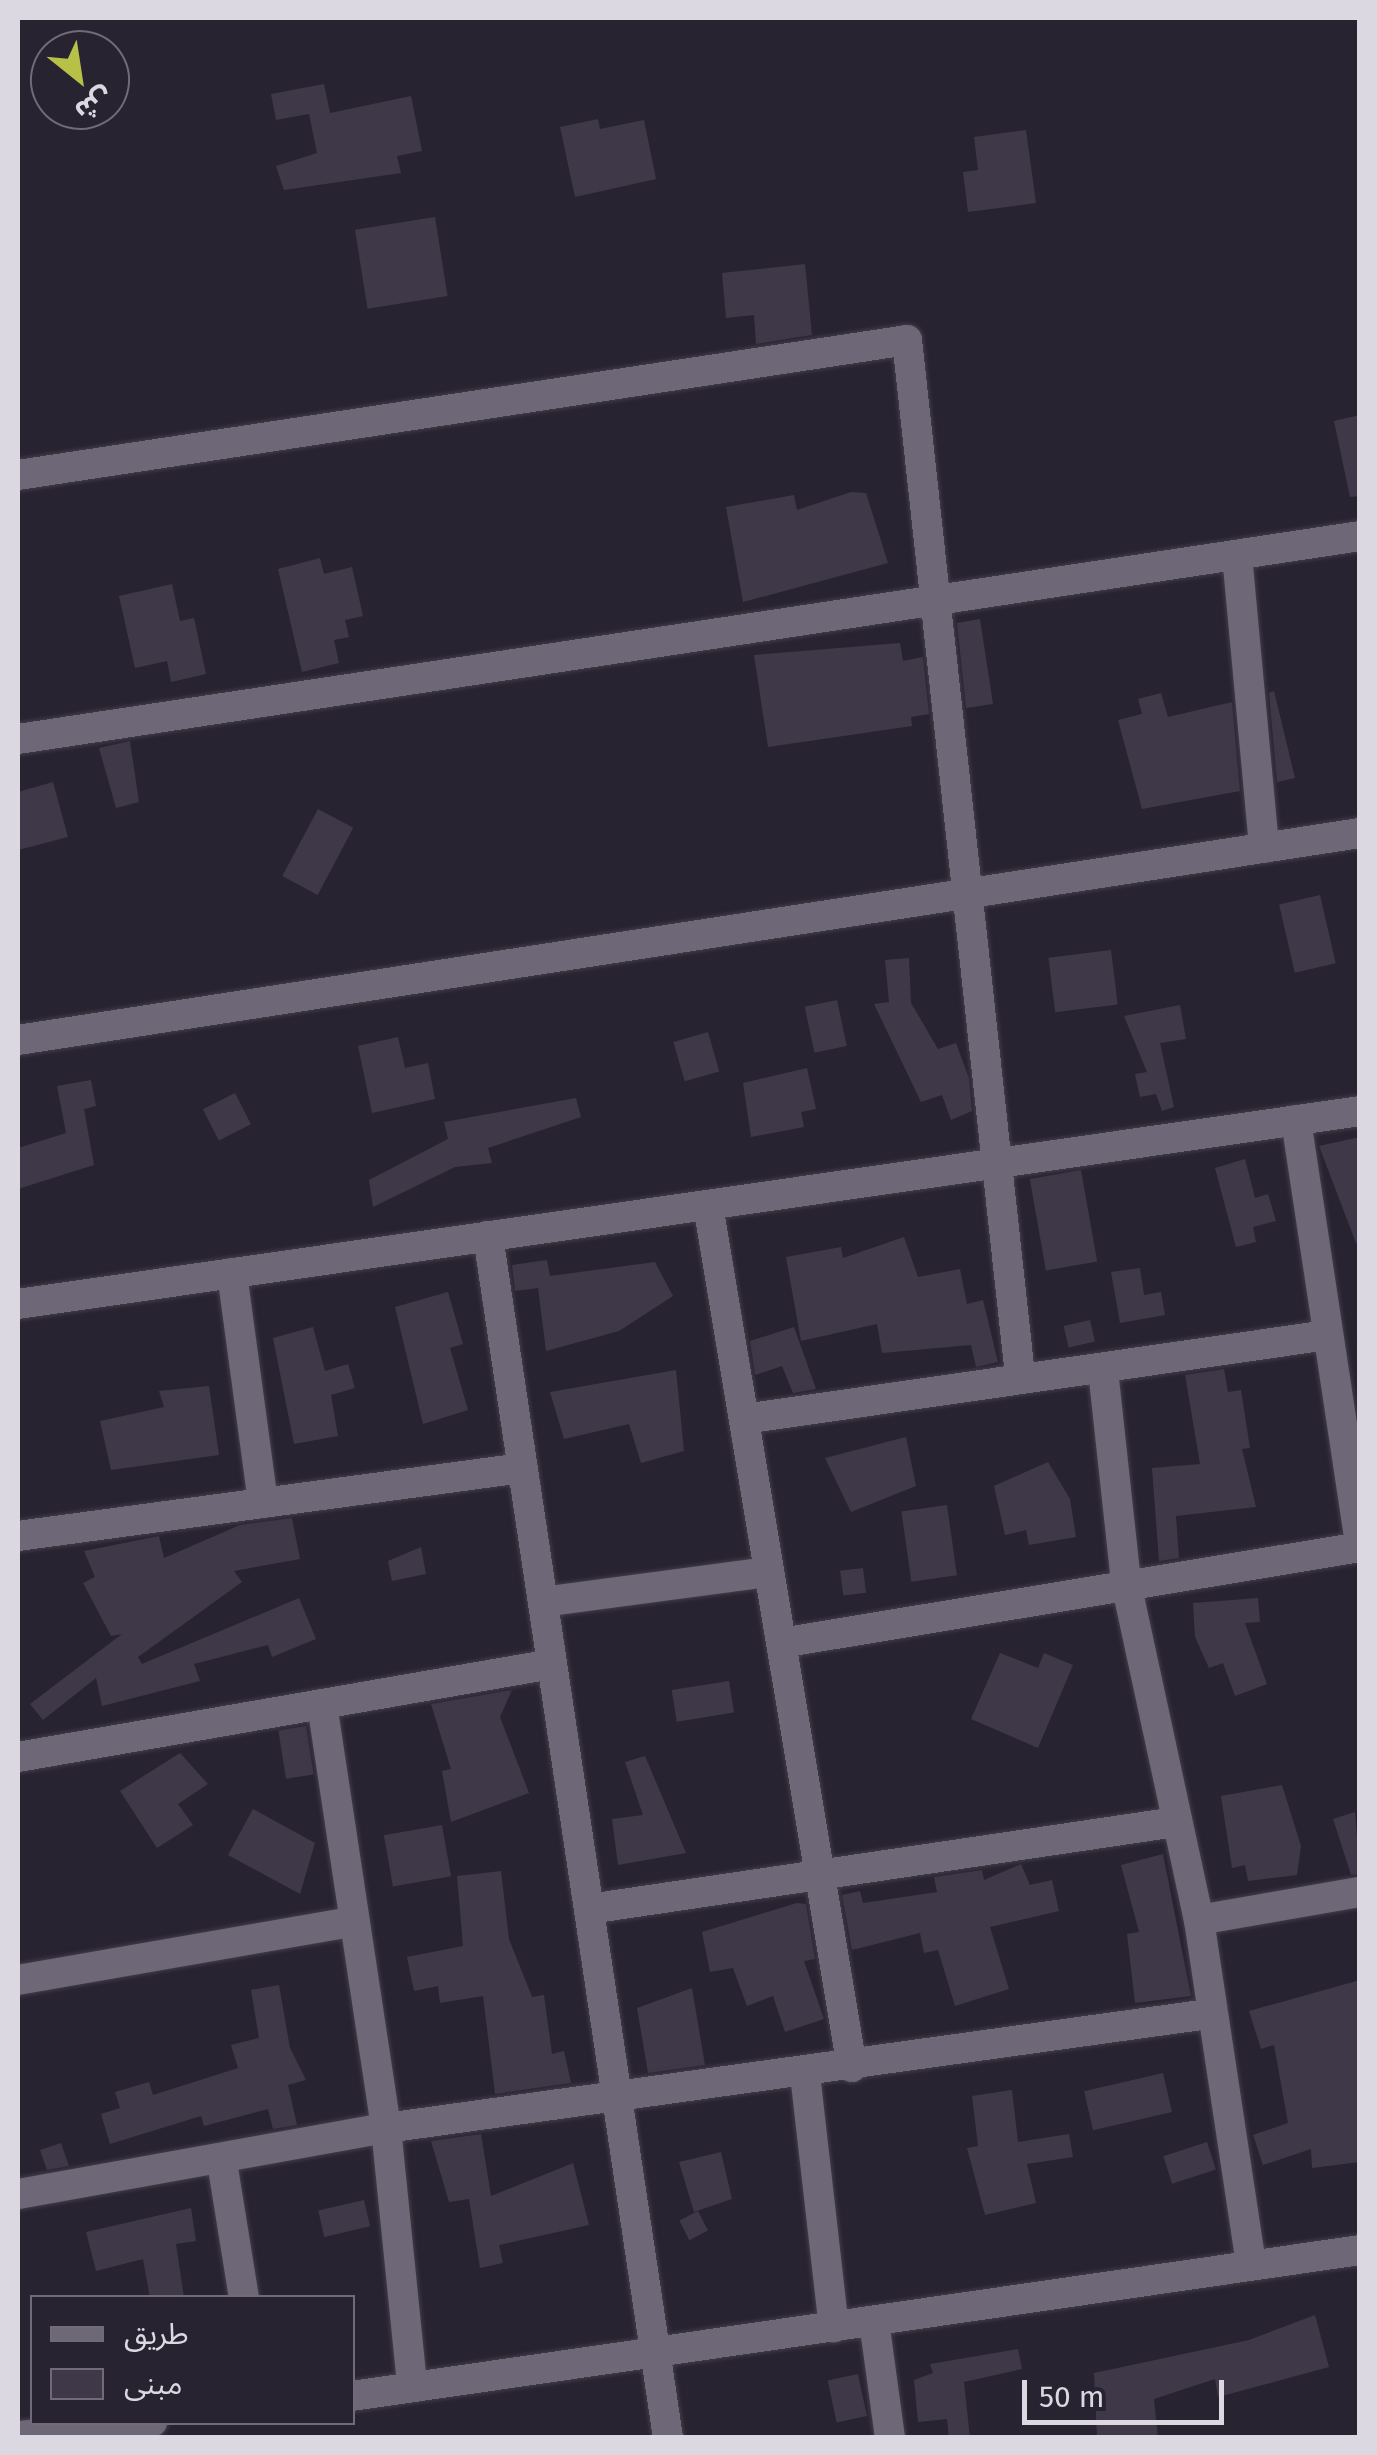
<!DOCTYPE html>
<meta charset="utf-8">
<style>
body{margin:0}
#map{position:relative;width:1377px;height:2455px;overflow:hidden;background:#282331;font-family:"Fira Sans","Noto Sans Arabic",sans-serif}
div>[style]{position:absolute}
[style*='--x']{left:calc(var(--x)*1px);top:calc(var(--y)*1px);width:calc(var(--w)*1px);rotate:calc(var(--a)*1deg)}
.building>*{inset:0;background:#3f3848;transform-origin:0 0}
.roads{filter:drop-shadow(0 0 2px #423d49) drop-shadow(0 0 2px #423d49)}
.minor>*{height:30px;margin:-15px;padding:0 15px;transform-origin:15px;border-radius:15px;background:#6d6778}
span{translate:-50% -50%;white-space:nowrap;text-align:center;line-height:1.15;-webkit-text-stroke:10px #282331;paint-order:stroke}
.frame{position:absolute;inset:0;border:20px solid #dcd8e2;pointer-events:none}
.legend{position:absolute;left:30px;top:2295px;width:325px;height:130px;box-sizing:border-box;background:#282331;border:2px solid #706b78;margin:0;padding:12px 18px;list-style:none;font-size:30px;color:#dcd8e2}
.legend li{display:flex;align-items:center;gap:20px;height:50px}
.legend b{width:50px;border:2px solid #706b78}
.north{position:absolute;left:30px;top:30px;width:100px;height:100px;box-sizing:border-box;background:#282331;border:2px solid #706b78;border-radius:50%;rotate:150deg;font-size:28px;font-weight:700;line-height:40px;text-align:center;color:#dcd8e2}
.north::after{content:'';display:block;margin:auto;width:35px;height:45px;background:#b8c147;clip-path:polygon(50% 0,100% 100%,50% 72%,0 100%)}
.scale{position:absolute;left:1022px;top:2380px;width:202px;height:45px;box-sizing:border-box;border:5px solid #dcd8e2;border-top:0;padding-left:12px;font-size:30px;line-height:35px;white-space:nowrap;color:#dcd8e2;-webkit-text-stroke:8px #282331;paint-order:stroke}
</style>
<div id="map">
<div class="building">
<div style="clip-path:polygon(324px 84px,330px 113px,411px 96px,422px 151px,397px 156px,401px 173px,284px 190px,276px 166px,317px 153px,309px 114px,276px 120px,271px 94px)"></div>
<div style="clip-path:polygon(598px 119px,600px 129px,644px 120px,656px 179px,575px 197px,560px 127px)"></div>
<div style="clip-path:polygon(1026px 130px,1036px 203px,968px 212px,963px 172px,978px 170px,974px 137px)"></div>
<div style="left:435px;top:217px;width:80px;height:81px;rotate:81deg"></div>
<div style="clip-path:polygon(805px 264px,812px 335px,756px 344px,754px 315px,726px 318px,722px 273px)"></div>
<div style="clip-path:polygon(1360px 415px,1360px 496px,1350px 497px,1334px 421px)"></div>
<div style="clip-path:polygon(851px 492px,866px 493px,888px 563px,743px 602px,726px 507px,794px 495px,797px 510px)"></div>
<div style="clip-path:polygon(320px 558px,324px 574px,352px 567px,363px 616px,345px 620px,349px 637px,334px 640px,339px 663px,302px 672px,278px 569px)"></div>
<div style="clip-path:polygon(172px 584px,180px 621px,194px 618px,206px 674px,171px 682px,167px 661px,135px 668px,119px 596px)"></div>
<div style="clip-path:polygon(980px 619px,993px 704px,966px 708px,957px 623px)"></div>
<div style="clip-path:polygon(900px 643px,903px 661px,923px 657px,929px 714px,911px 717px,912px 726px,768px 747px,754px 655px)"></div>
<div style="clip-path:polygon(1274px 691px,1295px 778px,1277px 782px,1269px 693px)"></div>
<div style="clip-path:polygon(1161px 693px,1168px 717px,1232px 702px,1240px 791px,1142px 809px,1118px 720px,1142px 714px,1138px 699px)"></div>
<div style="clip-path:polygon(130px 741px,139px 802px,116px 808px,99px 748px)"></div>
<div style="clip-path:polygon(53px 782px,68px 837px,18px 850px,18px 792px)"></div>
<div style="left:318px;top:809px;width:40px;height:76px;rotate:28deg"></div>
<div style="left:1320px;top:895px;width:70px;height:42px;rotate:77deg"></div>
<div style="left:1111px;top:950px;width:55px;height:63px;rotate:83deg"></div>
<div style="clip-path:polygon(909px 958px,911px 1003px,938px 1049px,956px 1043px,969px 1078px,972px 1111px,951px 1120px,942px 1095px,921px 1102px,874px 1004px,889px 1002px,885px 960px)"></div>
<div style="left:837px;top:1000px;width:47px;height:33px;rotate:78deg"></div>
<div style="clip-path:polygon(1180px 1005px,1186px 1039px,1160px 1043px,1174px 1107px,1162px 1111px,1156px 1094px,1140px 1097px,1135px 1074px,1147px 1072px,1124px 1016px)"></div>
<div style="left:708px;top:1032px;width:41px;height:36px;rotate:74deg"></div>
<div style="clip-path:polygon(398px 1037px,405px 1068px,428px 1063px,435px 1099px,372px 1113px,358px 1046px)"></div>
<div style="clip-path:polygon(807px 1068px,816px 1109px,801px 1112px,804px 1127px,751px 1137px,743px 1083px)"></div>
<div style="clip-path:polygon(91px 1080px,96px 1106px,84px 1109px,94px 1165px,18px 1189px,18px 1148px,66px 1133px,57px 1086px)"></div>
<div style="left:235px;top:1093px;width:35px;height:36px;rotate:63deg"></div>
<div style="clip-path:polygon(576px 1098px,581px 1117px,488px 1148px,492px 1163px,455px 1167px,373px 1207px,369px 1180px,448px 1139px,444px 1122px)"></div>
<div style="clip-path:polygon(1360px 1137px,1360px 1242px,1356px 1243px,1319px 1146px)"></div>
<div style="clip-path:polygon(1245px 1159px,1255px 1198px,1268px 1194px,1276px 1221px,1253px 1227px,1256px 1242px,1236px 1247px,1215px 1168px)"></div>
<div style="left:1081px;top:1170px;width:93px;height:52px;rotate:80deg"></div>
<div style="clip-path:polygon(904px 1237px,918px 1277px,960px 1269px,967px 1304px,983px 1300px,998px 1362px,976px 1367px,971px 1345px,882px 1353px,877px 1324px,801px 1341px,786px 1257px,841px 1247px,843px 1258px)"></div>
<div style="clip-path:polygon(547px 1260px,550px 1276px,655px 1262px,673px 1296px,619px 1331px,546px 1351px,538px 1288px,515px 1291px,512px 1265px)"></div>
<div style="clip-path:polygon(1140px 1268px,1144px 1295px,1161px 1292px,1165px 1315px,1120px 1323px,1111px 1272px)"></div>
<div style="clip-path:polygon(448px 1292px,463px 1344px,450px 1348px,468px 1410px,423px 1424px,395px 1307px)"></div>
<div style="left:1090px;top:1320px;width:22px;height:27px;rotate:77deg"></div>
<div style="clip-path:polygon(313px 1327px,325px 1371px,348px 1364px,355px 1388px,331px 1395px,338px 1436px,294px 1444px,273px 1338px)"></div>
<div style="clip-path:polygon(794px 1327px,816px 1389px,793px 1393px,782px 1366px,755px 1375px,750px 1341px)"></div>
<div style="clip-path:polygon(1224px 1369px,1228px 1392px,1241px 1390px,1250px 1448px,1242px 1449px,1256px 1507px,1176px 1516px,1179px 1558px,1159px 1561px,1152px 1468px,1200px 1464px,1185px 1375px)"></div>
<div style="clip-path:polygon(676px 1370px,684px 1451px,641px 1463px,629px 1424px,564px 1439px,550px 1392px)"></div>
<div style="clip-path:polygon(209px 1386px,219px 1455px,111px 1470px,100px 1421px,164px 1407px,159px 1391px)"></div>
<div style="clip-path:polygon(906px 1437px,916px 1486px,851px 1512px,825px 1458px)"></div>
<div style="clip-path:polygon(1048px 1462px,1070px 1499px,1076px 1537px,1029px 1545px,1026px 1530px,1005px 1535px,994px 1486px)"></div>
<div style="left:947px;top:1505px;width:71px;height:46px;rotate:82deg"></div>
<div style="clip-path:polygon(292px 1518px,300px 1559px,234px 1571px,242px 1582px,138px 1657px,142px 1664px,299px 1598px,316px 1639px,272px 1657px,268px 1645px,194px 1664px,200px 1681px,102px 1706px,96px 1678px,43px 1720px,30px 1704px,122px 1634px,111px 1636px,83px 1583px,95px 1577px,84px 1551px,159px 1536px,164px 1558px,240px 1525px)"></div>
<div style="clip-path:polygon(421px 1547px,426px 1574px,392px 1581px,388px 1561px)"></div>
<div style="left:863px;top:1568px;width:25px;height:23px;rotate:83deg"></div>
<div style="clip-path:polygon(1258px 1598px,1260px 1622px,1245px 1623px,1267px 1684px,1235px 1696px,1223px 1663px,1209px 1668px,1195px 1637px,1193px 1603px)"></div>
<div style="clip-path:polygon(1000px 1653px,1038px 1668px,1044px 1653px,1073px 1665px,1038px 1748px,971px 1719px)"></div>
<div style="left:729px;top:1681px;width:32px;height:58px;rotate:81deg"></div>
<div style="clip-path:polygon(512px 1690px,500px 1717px,529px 1793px,451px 1822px,442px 1771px,451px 1769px,431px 1704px)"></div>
<div style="left:306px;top:1726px;width:49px;height:28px;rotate:81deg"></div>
<div style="clip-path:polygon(180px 1753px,208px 1784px,178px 1804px,193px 1825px,157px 1848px,120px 1791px)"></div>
<div style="clip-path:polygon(645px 1756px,686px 1853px,618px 1865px,612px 1819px,643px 1815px,625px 1762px)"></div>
<div style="clip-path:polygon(1282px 1785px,1301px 1846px,1297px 1875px,1248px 1881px,1245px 1865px,1232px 1868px,1221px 1796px)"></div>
<div style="clip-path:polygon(253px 1809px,315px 1843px,300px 1894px,228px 1855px)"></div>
<div style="clip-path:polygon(1355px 1812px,1360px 1874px,1351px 1875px,1333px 1819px)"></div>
<div style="left:442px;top:1825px;width:52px;height:59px;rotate:80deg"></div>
<div style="clip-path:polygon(1163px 1854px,1191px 1996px,1135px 2003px,1127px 1934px,1139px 1932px,1121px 1865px)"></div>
<div style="clip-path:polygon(1021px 1864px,1030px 1885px,1052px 1880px,1059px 1911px,990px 1927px,1009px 1989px,955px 2006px,938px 1950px,924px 1953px,920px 1933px,852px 1950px,842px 1895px,860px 1891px,863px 1903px,937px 1892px,934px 1877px,982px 1870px,984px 1880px)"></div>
<div style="clip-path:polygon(501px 1871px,509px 1939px,532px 1997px,544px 1995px,552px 2054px,564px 2051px,571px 2083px,495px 2094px,483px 1996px,440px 2003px,438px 1986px,414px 1991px,407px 1957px,463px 1946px,457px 1876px)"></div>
<div style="clip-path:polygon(797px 1903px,806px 1904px,815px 1959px,804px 1961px,824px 2019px,785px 2032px,773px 1996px,747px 2006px,733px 1968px,710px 1972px,702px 1932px)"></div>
<div style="clip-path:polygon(1360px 1980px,1360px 2162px,1312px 2168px,1311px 2149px,1263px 2165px,1253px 2135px,1288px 2123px,1274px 2045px,1261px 2049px,1249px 2011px)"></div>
<div style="clip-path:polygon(279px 1985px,290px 2048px,306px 2080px,288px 2085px,297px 2125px,273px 2129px,268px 2109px,204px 2126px,201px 2116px,110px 2144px,101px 2114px,120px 2108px,115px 2092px,149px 2082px,153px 2095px,238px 2068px,231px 2045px,259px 2038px,251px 1990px)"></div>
<div style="clip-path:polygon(692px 1988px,705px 2065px,648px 2073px,637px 2008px)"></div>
<div style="left:1163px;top:2073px;width:40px;height:81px;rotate:77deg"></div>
<div style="clip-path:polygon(1012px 2090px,1018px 2142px,1069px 2134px,1073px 2157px,1027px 2164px,1036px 2203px,985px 2215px,967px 2148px,978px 2146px,972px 2096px)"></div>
<div style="clip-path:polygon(481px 2134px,491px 2196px,573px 2163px,589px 2225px,499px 2245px,503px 2263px,480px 2268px,469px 2199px,449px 2202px,431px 2141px)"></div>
<div style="left:1207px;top:2142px;width:29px;height:46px;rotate:72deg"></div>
<div style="clip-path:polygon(61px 2143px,69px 2166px,47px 2170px,40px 2150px)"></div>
<div style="clip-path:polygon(721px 2152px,732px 2199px,694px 2212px,679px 2162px)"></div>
<div style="left:364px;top:2200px;width:27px;height:47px;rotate:77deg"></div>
<div style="clip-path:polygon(191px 2208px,196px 2241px,176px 2244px,184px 2298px,150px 2298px,143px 2259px,96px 2271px,86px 2232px)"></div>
<div style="left:698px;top:2211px;width:22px;height:21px;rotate:63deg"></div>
<div style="clip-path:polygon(1315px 2315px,1329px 2367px,1218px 2397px,1215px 2379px,1154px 2399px,1158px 2438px,1097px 2438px,1094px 2373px,1249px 2340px)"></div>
<div style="clip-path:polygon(1018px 2349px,1022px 2369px,964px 2382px,970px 2438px,949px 2438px,947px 2419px,918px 2422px,914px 2380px,933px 2373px,930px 2364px)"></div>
<div style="left:858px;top:2374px;width:43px;height:31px;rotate:78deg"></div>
</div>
<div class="roads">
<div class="minor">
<div style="--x:18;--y:475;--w:899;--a:-8.63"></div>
<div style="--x:907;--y:340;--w:1041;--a:83.77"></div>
<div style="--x:1237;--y:555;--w:294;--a:84.7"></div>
<div style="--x:18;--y:739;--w:1357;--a:-8.6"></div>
<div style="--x:18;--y:1040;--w:1358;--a:-8.77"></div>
<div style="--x:1296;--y:1120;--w:429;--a:81.4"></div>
<div style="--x:708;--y:1205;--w:874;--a:80.52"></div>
<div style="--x:488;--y:1236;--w:1215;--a:81.48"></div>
<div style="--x:232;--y:1273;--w:232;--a:82.3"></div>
<div style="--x:18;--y:1304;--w:1356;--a:-8.18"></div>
<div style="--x:1103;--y:1370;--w:214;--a:83.8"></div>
<div style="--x:1126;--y:1583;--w:345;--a:77.8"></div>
<div style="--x:1199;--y:1920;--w:349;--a:81.4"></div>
<div style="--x:744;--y:1419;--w:590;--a:-8.19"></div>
<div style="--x:18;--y:1536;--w:509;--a:-7.68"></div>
<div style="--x:543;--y:1602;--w:228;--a:-7.6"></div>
<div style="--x:781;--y:1643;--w:587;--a:-9.41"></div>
<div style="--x:322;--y:1704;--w:429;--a:81.4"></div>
<div style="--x:386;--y:2128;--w:258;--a:84.2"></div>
<div style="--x:18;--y:1757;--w:542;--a:-9.88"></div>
<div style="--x:589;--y:1909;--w:593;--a:-8.43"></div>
<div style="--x:1199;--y:1920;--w:163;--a:-9.9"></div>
<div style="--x:18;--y:1980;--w:336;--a:-9.9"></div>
<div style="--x:805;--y:2074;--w:255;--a:83.5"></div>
<div style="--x:222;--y:2162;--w:138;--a:80.8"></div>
<div style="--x:18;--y:2194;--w:374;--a:-10.2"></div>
<div style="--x:386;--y:2128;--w:831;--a:-7.89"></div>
<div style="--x:874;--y:2321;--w:118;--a:82.2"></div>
<div style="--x:352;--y:2396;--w:1019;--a:-8.24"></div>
<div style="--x:18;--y:2436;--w:135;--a:-6"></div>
</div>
</div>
<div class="frame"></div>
<ul class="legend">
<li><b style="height:12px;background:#6d6778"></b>طريق</li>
<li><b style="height:28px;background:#3f3848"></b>مبنى</li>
</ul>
<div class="north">ش</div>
<div class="scale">50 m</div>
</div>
